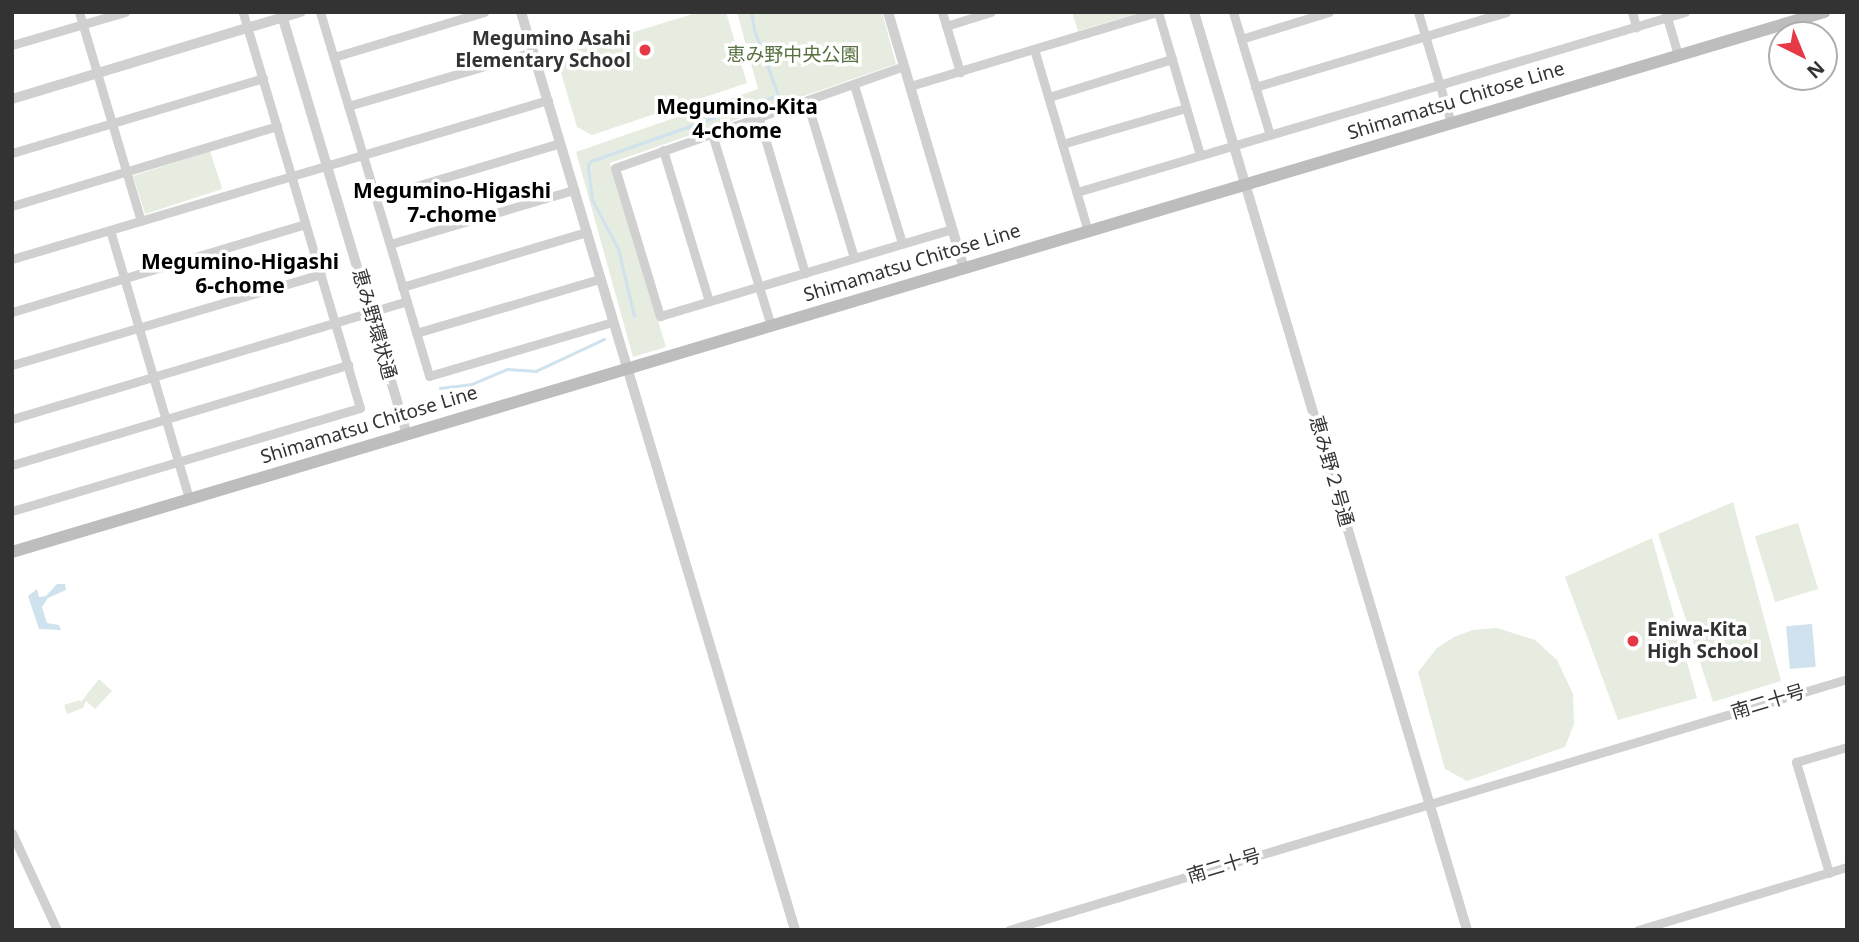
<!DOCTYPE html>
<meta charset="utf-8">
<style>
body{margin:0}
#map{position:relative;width:1859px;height:942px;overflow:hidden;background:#fff;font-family:"Noto Sans","Noto Sans JP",sans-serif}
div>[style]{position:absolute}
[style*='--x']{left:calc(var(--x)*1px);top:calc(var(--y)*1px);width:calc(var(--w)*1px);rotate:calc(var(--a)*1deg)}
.green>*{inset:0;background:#e6ecdf;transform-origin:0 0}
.water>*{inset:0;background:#cfe2ee;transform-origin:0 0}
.stream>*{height:2.5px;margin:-1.25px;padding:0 1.25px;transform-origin:1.25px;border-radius:1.25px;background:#cfe2ee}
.minor>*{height:9px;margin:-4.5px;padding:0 4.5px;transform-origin:4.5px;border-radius:4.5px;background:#d0d0d0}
.tertiary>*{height:10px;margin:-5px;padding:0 5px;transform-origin:5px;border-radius:5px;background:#d0d0d0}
.secondary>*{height:12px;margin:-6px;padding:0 6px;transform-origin:6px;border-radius:6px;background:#bdbdbd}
.dots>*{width:19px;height:19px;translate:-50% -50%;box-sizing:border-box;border:4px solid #fff;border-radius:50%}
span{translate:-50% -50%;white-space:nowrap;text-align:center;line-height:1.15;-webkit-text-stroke:7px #fff;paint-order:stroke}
.poi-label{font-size:19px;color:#333;font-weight:700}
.right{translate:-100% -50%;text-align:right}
.left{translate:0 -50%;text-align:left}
.park-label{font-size:19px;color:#56703f}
.street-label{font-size:19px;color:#333}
.neighbourhood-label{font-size:21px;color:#000;font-weight:700}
.frame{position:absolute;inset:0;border:14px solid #333;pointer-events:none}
.north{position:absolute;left:1768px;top:21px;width:70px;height:70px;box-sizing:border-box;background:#fff;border:2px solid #adadad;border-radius:50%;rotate:137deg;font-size:19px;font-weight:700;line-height:28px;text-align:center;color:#333}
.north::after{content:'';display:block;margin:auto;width:24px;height:32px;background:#e63946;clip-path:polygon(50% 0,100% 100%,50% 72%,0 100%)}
</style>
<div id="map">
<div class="green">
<div style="clip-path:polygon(699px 12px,726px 12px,747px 83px,592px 135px,577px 127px,556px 56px)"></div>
<div style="clip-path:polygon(737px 12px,882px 12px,896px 64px,610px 163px,666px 347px,633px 357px,576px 152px,758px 89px)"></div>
<div style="clip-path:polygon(1072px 12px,1142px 12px,1078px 31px)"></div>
<div style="left:210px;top:151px;width:40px;height:81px;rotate:72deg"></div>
<div style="clip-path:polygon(1733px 502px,1781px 681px,1713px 702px,1658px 534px)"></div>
<div style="left:1798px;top:523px;width:69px;height:45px;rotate:73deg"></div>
<div style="clip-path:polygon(1652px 538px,1697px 698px,1618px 720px,1565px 577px)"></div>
<div style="clip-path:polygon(1497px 628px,1535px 640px,1557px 660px,1573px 694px,1574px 724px,1565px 747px,1467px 781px,1445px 769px,1418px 672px,1437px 648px,1454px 637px,1473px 630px)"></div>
<div style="clip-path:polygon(99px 679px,112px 691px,95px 709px,86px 701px,83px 708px,67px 714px,64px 705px,80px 700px,81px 702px)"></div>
</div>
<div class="water">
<div style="clip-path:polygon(57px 584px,65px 584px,66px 590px,48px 598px,42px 607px,47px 623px,59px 625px,61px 630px,39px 629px,28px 596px,37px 589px,39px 597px,46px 596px)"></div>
<div style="left:1812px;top:624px;width:43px;height:26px;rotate:85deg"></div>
</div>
<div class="stream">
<div style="--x:634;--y:316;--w:69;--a:-103.4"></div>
<div style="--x:618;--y:249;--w:55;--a:-118"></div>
<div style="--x:592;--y:200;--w:35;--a:-97"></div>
<div style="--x:588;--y:165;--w:5;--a:-53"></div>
<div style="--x:591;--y:161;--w:198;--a:-19.4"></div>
<div style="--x:778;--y:95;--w:69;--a:-110.3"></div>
<div style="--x:754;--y:30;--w:18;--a:-99"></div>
<div style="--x:440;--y:388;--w:32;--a:-7"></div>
<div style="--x:472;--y:384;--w:38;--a:-23"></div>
<div style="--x:507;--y:369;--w:29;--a:4"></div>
<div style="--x:536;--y:371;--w:75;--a:-25.2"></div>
</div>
<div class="minor">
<div style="--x:79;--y:12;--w:218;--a:73.5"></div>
<div style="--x:320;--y:12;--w:380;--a:73.3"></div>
<div style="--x:429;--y:376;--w:192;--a:-16.4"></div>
<div style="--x:942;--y:12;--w:63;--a:73.3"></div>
<div style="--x:1158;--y:12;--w:149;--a:73.6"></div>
<div style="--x:1233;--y:12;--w:128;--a:73.3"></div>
<div style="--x:1418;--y:12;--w:116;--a:73.4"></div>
<div style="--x:1632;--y:12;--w:16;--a:75"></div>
<div style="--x:1666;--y:14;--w:43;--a:73.7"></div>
<div style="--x:946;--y:26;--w:47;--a:-17.3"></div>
<div style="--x:1241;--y:39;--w:92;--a:-17.1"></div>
<div style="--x:12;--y:45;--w:118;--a:-16.3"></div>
<div style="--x:1034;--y:49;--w:190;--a:73.5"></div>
<div style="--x:334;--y:57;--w:157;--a:-16.7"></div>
<div style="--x:904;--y:66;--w:306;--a:160.6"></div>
<div style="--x:615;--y:168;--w:155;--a:73.1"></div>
<div style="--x:660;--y:316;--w:305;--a:-16.6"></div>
<div style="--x:854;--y:85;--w:165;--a:73.1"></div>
<div style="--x:910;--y:86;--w:257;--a:-16.7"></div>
<div style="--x:1255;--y:87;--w:262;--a:-16.6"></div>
<div style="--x:1049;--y:97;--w:129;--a:-17.2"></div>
<div style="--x:807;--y:102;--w:163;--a:73.2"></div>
<div style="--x:348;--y:106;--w:193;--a:-16.3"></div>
<div style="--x:759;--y:118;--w:162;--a:73.5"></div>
<div style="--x:712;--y:134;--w:201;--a:72.9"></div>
<div style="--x:1062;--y:144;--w:129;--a:-16.2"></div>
<div style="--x:663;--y:150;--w:158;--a:73.1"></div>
<div style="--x:12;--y:153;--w:262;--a:-16.6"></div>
<div style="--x:1077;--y:192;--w:634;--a:-16.49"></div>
<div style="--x:376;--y:198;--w:192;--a:-16.6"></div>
<div style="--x:12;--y:206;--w:277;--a:-16.8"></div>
<div style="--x:110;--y:230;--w:280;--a:73.6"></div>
<div style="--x:390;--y:244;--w:192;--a:-16.4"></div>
<div style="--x:12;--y:259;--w:559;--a:-16.52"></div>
<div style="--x:402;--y:287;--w:193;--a:-16.6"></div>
<div style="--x:12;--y:312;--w:306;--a:-16.7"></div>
<div style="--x:416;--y:333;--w:192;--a:-16.4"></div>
<div style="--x:12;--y:365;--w:322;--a:-16.4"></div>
<div style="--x:12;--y:419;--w:412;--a:-16.6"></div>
<div style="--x:12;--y:465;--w:351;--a:-16.6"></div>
<div style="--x:12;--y:511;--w:363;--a:-16.5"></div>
<div style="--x:360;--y:408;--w:413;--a:-106.5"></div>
<div style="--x:12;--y:833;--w:107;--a:65.1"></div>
<div style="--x:1829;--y:873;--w:116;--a:-106.6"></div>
<div style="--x:1796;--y:762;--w:53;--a:-16.4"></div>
<div style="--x:1009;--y:930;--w:875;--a:-16.67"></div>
<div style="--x:1638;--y:930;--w:218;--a:-16.8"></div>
</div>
<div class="tertiary">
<div style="--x:281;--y:12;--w:440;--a:73.4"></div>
<div style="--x:521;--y:12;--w:958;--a:73.38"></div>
<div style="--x:888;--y:12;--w:267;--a:73.5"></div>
<div style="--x:1194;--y:12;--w:958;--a:73.44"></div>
<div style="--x:12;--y:99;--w:302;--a:-16.8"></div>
</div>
<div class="secondary">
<div style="--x:12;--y:552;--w:1891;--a:-16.59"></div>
</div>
<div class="dots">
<div style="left:645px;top:50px;background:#e63946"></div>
<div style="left:1633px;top:641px;background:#e63946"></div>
</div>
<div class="poi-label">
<span class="right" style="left:631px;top:50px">Megumino Asahi<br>Elementary School</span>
<span class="left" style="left:1647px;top:641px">Eniwa-Kita<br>High School</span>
</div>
<div class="park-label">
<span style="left:793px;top:55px">恵み野中央公園</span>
</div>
<div class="street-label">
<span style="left:1456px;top:101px;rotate:-17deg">Shimamatsu Chitose Line</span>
<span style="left:912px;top:263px;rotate:-17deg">Shimamatsu Chitose Line</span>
<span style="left:374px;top:324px;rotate:74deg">恵み野環状通</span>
<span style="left:369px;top:425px;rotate:-17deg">Shimamatsu Chitose Line</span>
<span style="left:1331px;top:471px;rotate:74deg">恵み野２号通</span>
<span style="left:1768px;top:702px;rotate:-17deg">南二十号</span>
<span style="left:1224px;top:866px;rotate:-17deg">南二十号</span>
</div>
<div class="neighbourhood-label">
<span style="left:737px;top:118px">Megumino-Kita<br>4-chome</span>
<span style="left:452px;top:202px">Megumino-Higashi<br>7-chome</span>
<span style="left:240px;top:273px">Megumino-Higashi<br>6-chome</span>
</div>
<div class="frame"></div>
<div class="north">N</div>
</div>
